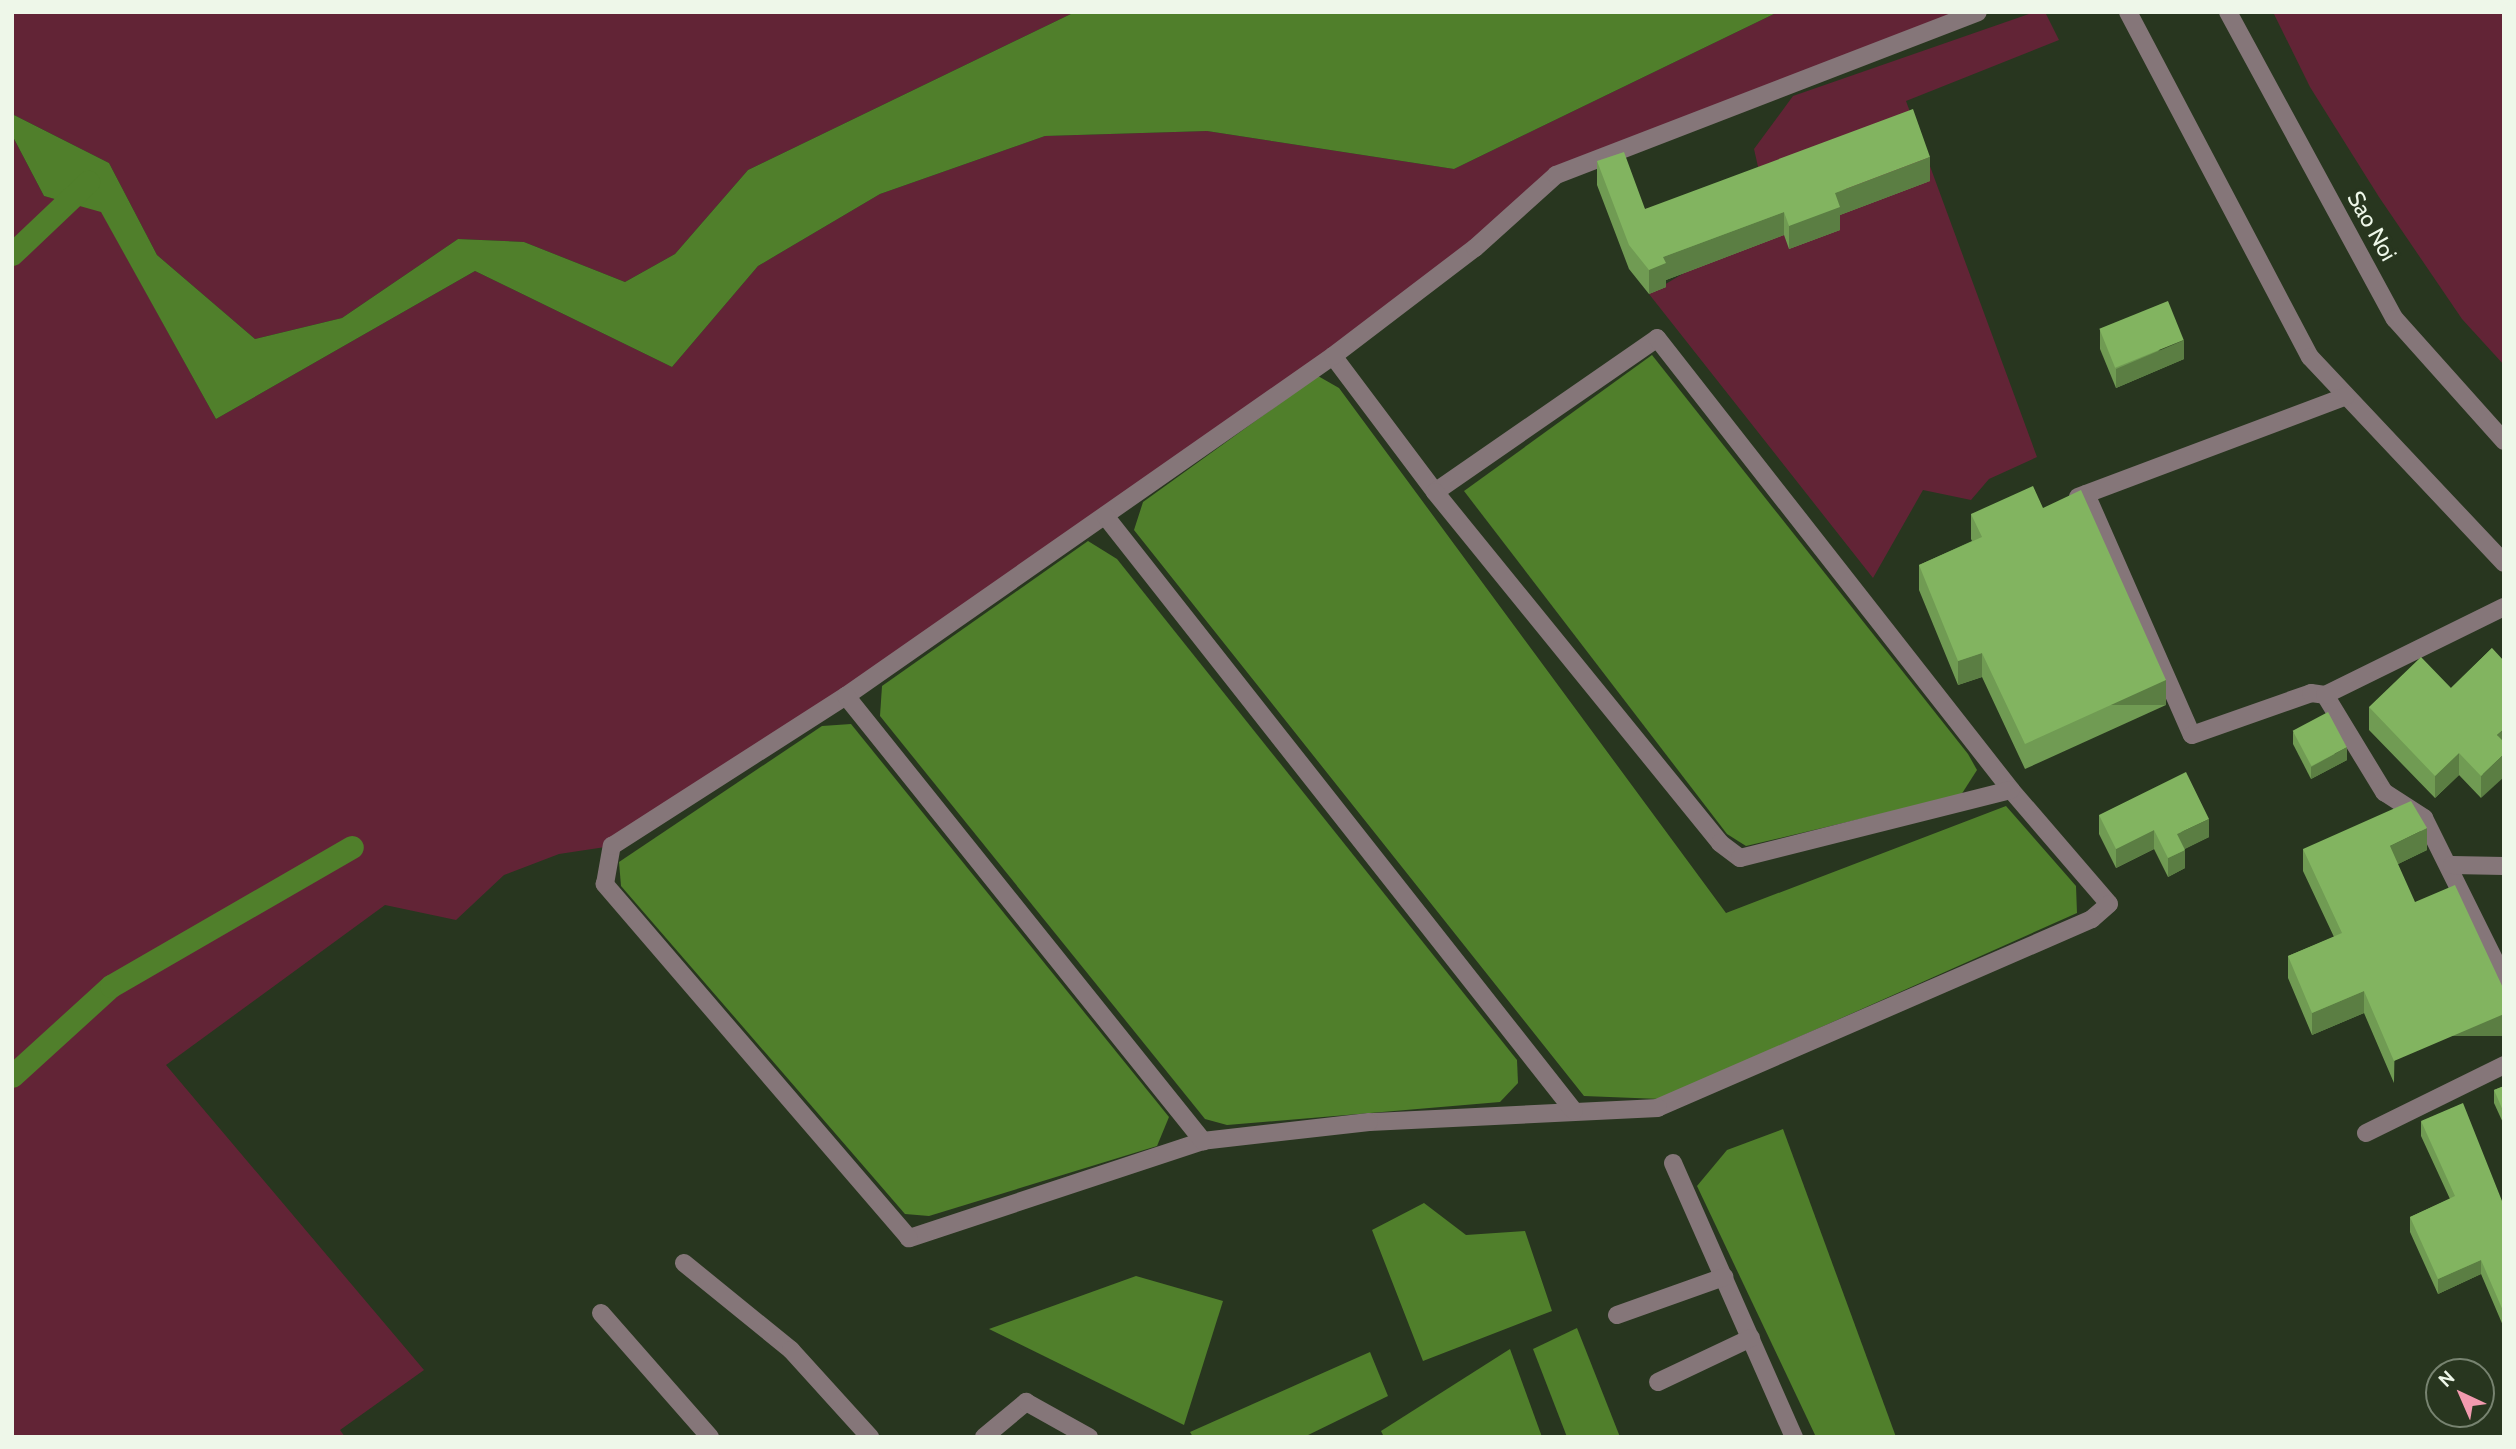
<!DOCTYPE html>
<style>
body{margin:0}
#map{position:relative;width:2516px;height:1449px;overflow:hidden;background:#28361f;font-family:Cabin,sans-serif}
div>[style]{position:absolute}
[style*='--x']{left:calc(var(--x)*1px);top:calc(var(--y)*1px);width:calc(var(--w)*1px);rotate:calc(var(--a)*1deg)}
.green>*{inset:0;background:#622436}
.water>*{inset:0;background:#507f2b}
.canal>*{height:23px;margin:-11.5px;padding:0 11.5px;transform-origin:11.5px;border-radius:11.5px;background:#507f2b}
.minor>*{height:18px;margin:-9px;padding:0 9px;transform-origin:9px;border-radius:9px;background:#857679}
.wall>*{inset:0;background:#709b53}
.shaded-wall>*{inset:0;background:#5b7e43;transform-origin:0 0}
.building>*{inset:0;background:#82b460;transform-origin:0 0}
span{translate:-50% -50%;white-space:nowrap;text-align:center;line-height:1.15;-webkit-text-stroke:7px #28361f;paint-order:stroke}
.street-label{font-size:23px;color:#eef7e9}
.frame{position:absolute;inset:0;border:14px solid #eef7e9;pointer-events:none}
.north{position:absolute;left:2425px;top:1358px;width:70px;height:70px;box-sizing:border-box;background:#28361f;border:2px solid #778370;border-radius:50%;rotate:316deg;font-size:19px;font-weight:700;line-height:28px;text-align:center;color:#eef7e9}
.north::after{content:'';display:block;margin:auto;width:24px;height:32px;background:#f29aaf;clip-path:polygon(50% 0,100% 100%,50% 72%,0 100%)}
</style>
<div id="map">
<div class="green">
<div style="clip-path:polygon(12px 12px,1075px 12px,748px 170px,675px 254px,625px 282px,524px 242px,458px 239px,342px 318px,255px 339px,157px 255px,109px 163px,12px 114px)"></div>
<div style="clip-path:polygon(1778px 12px,1982px 12px,1556px 176px,1333px 356px,612px 846px,559px 854px,504px 875px,456px 920px,385px 905px,166px 1065px,424px 1370px,340px 1430px,345px 1437px,12px 1437px,12px 135px,44px 196px,101px 211px,216px 419px,475px 271px,672px 367px,758px 266px,880px 194px,1045px 136px,1207px 131px,1454px 169px)"></div>
<div style="clip-path:polygon(2035px 12px,2045px 12px,2059px 40px,1906px 101px,2037px 457px,1989px 479px,1971px 500px,1923px 490px,1873px 578px,1649px 294px,1684px 273px,1763px 189px,1754px 149px,1793px 96px)"></div>
<div style="clip-path:polygon(2273px 12px,2504px 12px,2504px 365px,2462px 319px,2379px 197px,2310px 87px)"></div>
</div>
<div class="water">
<div style="clip-path:polygon(1075px 12px,1778px 12px,1454px 169px,1207px 131px,1045px 136px,880px 194px,758px 266px,672px 367px,475px 271px,216px 419px,101px 212px,44px 196px,12px 135px,12px 114px,109px 163px,157px 255px,255px 339px,342px 318px,458px 239px,524px 242px,625px 282px,675px 254px,748px 170px)"></div>
<div style="clip-path:polygon(1652px 355px,1968px 754px,1977px 770px,1961px 795px,1746px 846px,1727px 834px,1464px 491px)"></div>
<div style="clip-path:polygon(1318px 376px,1339px 388px,1726px 913px,2006px 806px,2076px 886px,2077px 913px,1660px 1099px,1584px 1096px,1134px 530px,1143px 502px)"></div>
<div style="clip-path:polygon(1088px 541px,1117px 559px,1517px 1060px,1518px 1083px,1500px 1102px,1227px 1125px,1205px 1119px,880px 716px,882px 686px)"></div>
<div style="clip-path:polygon(851px 724px,1169px 1117px,1157px 1146px,929px 1216px,905px 1214px,621px 886px,619px 862px,822px 726px)"></div>
<div style="clip-path:polygon(1783px 1129px,1896px 1437px,1816px 1437px,1697px 1186px,1727px 1150px)"></div>
<div style="clip-path:polygon(1424px 1203px,1466px 1235px,1525px 1231px,1552px 1311px,1423px 1361px,1372px 1230px)"></div>
<div style="clip-path:polygon(1136px 1276px,1223px 1301px,1184px 1425px,989px 1329px)"></div>
<div style="clip-path:polygon(1577px 1328px,1620px 1437px,1567px 1437px,1533px 1349px)"></div>
<div style="clip-path:polygon(1510px 1349px,1542px 1437px,1384px 1437px,1381px 1431px)"></div>
<div style="clip-path:polygon(1370px 1352px,1388px 1396px,1304px 1437px,1193px 1437px,1190px 1432px)"></div>
</div>
<div class="canal">
<div style="--x:12;--y:254;--w:105;--a:-43.5"></div>
<div style="--x:12;--y:1076;--w:134;--a:-42.3"></div>
<div style="--x:111;--y:986;--w:278;--a:-30"></div>
</div>
<div class="minor">
<div style="--x:2128;--y:12;--w:390;--a:62.2"></div>
<div style="--x:2310;--y:357;--w:283;--a:46.7"></div>
<div style="--x:2228;--y:12;--w:349;--a:61.5"></div>
<div style="--x:2395;--y:319;--w:164;--a:48.2"></div>
<div style="--x:1333;--y:356;--w:170;--a:53.1"></div>
<div style="--x:1435;--y:492;--w:270;--a:-34.7"></div>
<div style="--x:1657;--y:338;--w:574;--a:51.93"></div>
<div style="--x:2011;--y:790;--w:150;--a:49.3"></div>
<div style="--x:2109;--y:904;--w:23;--a:139"></div>
<div style="--x:2092;--y:919;--w:473;--a:156.5"></div>
<div style="--x:1658;--y:1108;--w:289;--a:177.2"></div>
<div style="--x:1369;--y:1122;--w:167;--a:173.5"></div>
<div style="--x:1203;--y:1141;--w:310;--a:161.7"></div>
<div style="--x:909;--y:1238;--w:467;--a:-130.7"></div>
<div style="--x:605;--y:884;--w:39;--a:-80"></div>
<div style="--x:612;--y:846;--w:278;--a:-32.7"></div>
<div style="--x:846;--y:696;--w:594;--a:-34.92"></div>
<div style="--x:1333;--y:356;--w:178;--a:-37.3"></div>
<div style="--x:1475;--y:248;--w:109;--a:-42"></div>
<div style="--x:1556;--y:175;--w:452;--a:-21.1"></div>
<div style="--x:1435;--y:492;--w:452;--a:50.9"></div>
<div style="--x:1720;--y:843;--w:25;--a:37"></div>
<div style="--x:1740;--y:858;--w:279;--a:-14.1"></div>
<div style="--x:2086;--y:494;--w:263;--a:66.3"></div>
<div style="--x:2192;--y:735;--w:126;--a:-19.4"></div>
<div style="--x:2311;--y:693;--w:14;--a:8"></div>
<div style="--x:2325;--y:695;--w:114;--a:58.7"></div>
<div style="--x:2384;--y:792;--w:48;--a:33"></div>
<div style="--x:2424;--y:818;--w:180;--a:63.6"></div>
<div style="--x:2078;--y:497;--w:286;--a:-20.6"></div>
<div style="--x:1106;--y:517;--w:756;--a:51.77"></div>
<div style="--x:2325;--y:695;--w:199;--a:-26.2"></div>
<div style="--x:846;--y:696;--w:571;--a:51.26"></div>
<div style="--x:2452;--y:865;--w:52;--a:1.1"></div>
<div style="--x:2366;--y:1133;--w:154;--a:-26.2"></div>
<div style="--x:1673;--y:1163;--w:300;--a:66.2"></div>
<div style="--x:684;--y:1263;--w:138;--a:39.1"></div>
<div style="--x:791;--y:1350;--w:118;--a:47.8"></div>
<div style="--x:601;--y:1313;--w:165;--a:48.7"></div>
<div style="--x:1617;--y:1315;--w:114;--a:-19.6"></div>
<div style="--x:1658;--y:1382;--w:103;--a:-25.3"></div>
<div style="--x:984;--y:1437;--w:55;--a:-39.8"></div>
<div style="--x:1026;--y:1402;--w:72;--a:29.1"></div>
</div>
<div class="wall">
<div style="clip-path:polygon(1597px 161px,1645px 209px,1930px 181px,1840px 215px,1840px 230px,1789px 249px,1784px 235px,1666px 280px,1666px 287px,1649px 294px,1629px 269px,1597px 185px)"></div>
<div style="clip-path:polygon(2100px 330px,2184px 359px,2116px 388px,2100px 349px)"></div>
<div style="clip-path:polygon(2043px 508px,2166px 705px,2025px 769px,1982px 677px,1958px 685px,1919px 590px,1919px 565px,1972px 541px,1971px 539px,1971px 514px)"></div>
<div style="clip-path:polygon(2492px 648px,2481px 798px,2459px 775px,2435px 798px,2369px 730px,2369px 707px,2451px 688px)"></div>
<div style="clip-path:polygon(2293px 732px,2347px 760px,2311px 779px,2293px 744px)"></div>
<div style="clip-path:polygon(2099px 815px,2209px 837px,2184px 849px,2185px 868px,2168px 877px,2154px 849px,2116px 868px,2099px 834px)"></div>
<div style="clip-path:polygon(2303px 849px,2427px 850px,2398px 864px,2394px 1083px,2364px 1013px,2312px 1035px,2288px 978px,2288px 956px,2334px 937px,2303px 871px)"></div>
<div style="clip-path:polygon(2504px 1086px,2504px 1125px,2494px 1103px,2494px 1090px)"></div>
<div style="clip-path:polygon(2421px 1121px,2504px 1206px,2504px 1328px,2481px 1274px,2438px 1294px,2410px 1232px,2410px 1217px,2450px 1199px,2421px 1136px)"></div>
</div>
<div class="shaded-wall">
<div style="clip-path:polygon(1930px 157px,1930px 181px,1840px 215px,1840px 230px,1789px 249px,1789px 226px,1835px 193px)"></div>
<div style="clip-path:polygon(1784px 212px,1784px 235px,1666px 280px,1666px 287px,1649px 294px,1649px 270px,1663px 257px)"></div>
<div style="clip-path:polygon(2184px 340px,2184px 359px,2116px 388px,2116px 369px)"></div>
<div style="clip-path:polygon(1982px 653px,1982px 677px,1958px 685px,1958px 661px)"></div>
<div style="left:2166px;top:680px;width:25px;height:155px;rotate:90deg"></div>
<div style="clip-path:polygon(2504px 729px,2504px 751px,2497px 735px)"></div>
<div style="clip-path:polygon(2347px 747px,2347px 760px,2311px 779px,2311px 767px)"></div>
<div style="clip-path:polygon(2459px 753px,2459px 775px,2435px 798px,2435px 776px)"></div>
<div style="clip-path:polygon(2504px 754px,2504px 777px,2481px 798px,2481px 776px)"></div>
<div style="clip-path:polygon(2209px 819px,2209px 837px,2177px 853px,2177px 834px)"></div>
<div style="clip-path:polygon(2427px 828px,2427px 850px,2390px 868px,2390px 846px)"></div>
<div style="clip-path:polygon(2154px 830px,2154px 849px,2116px 868px,2116px 849px)"></div>
<div style="clip-path:polygon(2185px 850px,2185px 868px,2168px 877px,2168px 858px)"></div>
<div style="clip-path:polygon(2364px 991px,2364px 1013px,2312px 1035px,2312px 1013px)"></div>
<div style="left:2504px;top:1014px;width:22px;height:120px;rotate:90deg"></div>
<div style="clip-path:polygon(2481px 1260px,2481px 1274px,2438px 1294px,2438px 1279px)"></div>
</div>
<div class="building">
<div style="clip-path:polygon(1913px 109px,1930px 157px,1835px 193px,1840px 207px,1789px 226px,1784px 212px,1663px 257px,1666px 263px,1649px 270px,1629px 245px,1597px 161px,1624px 152px,1645px 209px)"></div>
<div style="left:2168px;top:301px;width:42px;height:74px;rotate:68deg"></div>
<div style="clip-path:polygon(2033px 486px,2043px 508px,2081px 490px,2166px 680px,2025px 744px,1982px 653px,1958px 661px,1919px 565px,1982px 537px,1971px 514px)"></div>
<div style="clip-path:polygon(2492px 648px,2504px 661px,2504px 729px,2497px 735px,2504px 742px,2504px 754px,2481px 776px,2459px 753px,2435px 776px,2369px 707px,2421px 657px,2451px 688px)"></div>
<div style="left:2328px;top:712px;width:40px;height:40px;rotate:62deg"></div>
<div style="clip-path:polygon(2186px 772px,2209px 819px,2177px 834px,2185px 850px,2168px 858px,2154px 830px,2116px 849px,2099px 815px)"></div>
<div style="clip-path:polygon(2411px 801px,2427px 828px,2390px 846px,2415px 902px,2455px 885px,2504px 990px,2504px 1014px,2394px 1061px,2364px 991px,2312px 1013px,2288px 956px,2342px 933px,2303px 849px)"></div>
<div style="clip-path:polygon(2504px 1086px,2504px 1113px,2494px 1090px)"></div>
<div style="clip-path:polygon(2463px 1103px,2504px 1206px,2504px 1313px,2481px 1260px,2438px 1279px,2410px 1217px,2455px 1196px,2421px 1121px)"></div>
</div>
<div class="street-label">
<span style="left:2372px;top:226px;rotate:61deg">Sao Noi</span>
</div>
<div class="frame"></div>
<div class="north">N</div>
</div>
